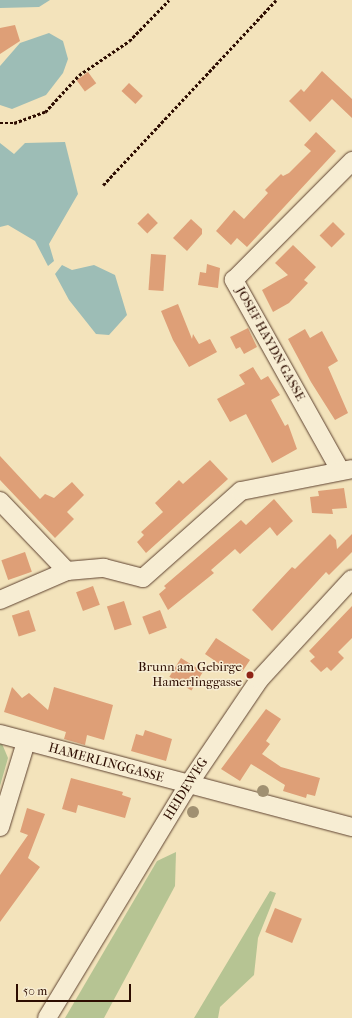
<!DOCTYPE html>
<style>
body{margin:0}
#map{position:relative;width:352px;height:1018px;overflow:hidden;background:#f3e3bb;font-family:"IM FELL French Canon",serif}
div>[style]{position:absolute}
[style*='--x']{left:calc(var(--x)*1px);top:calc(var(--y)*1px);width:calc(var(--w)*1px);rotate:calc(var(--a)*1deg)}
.green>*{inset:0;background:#b6c493}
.water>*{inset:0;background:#9dbdb6}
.building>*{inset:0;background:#de9f77;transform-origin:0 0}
.path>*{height:2.5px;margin-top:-1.25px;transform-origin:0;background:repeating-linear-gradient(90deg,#2d0d01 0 3px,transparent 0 5px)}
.roads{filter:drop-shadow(0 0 1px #5e4230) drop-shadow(0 0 1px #5e4230)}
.street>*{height:18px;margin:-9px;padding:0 9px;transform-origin:9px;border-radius:9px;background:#f7edd3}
.trees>*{width:12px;height:12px;margin:-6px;border-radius:50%;background:#a09071}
.dots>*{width:11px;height:11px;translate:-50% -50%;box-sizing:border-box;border:2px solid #f7edd3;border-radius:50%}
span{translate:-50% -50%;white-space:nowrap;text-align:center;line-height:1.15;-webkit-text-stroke:3px #f7edd3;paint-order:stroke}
.street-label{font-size:13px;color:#2d0d01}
.poi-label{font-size:13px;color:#2d0d01}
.right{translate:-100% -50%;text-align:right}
.scale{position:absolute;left:16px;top:984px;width:115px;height:18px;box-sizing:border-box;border:2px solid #2d0d01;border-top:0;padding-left:5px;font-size:12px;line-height:14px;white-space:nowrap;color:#2d0d01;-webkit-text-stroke:3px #f7edd3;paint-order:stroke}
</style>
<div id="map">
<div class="green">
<div style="clip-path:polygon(0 739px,8px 758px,0 786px)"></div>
<div style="clip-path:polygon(176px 852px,175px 886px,104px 1018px,65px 1018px,157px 861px)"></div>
<div style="clip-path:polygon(270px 891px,276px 893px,258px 938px,254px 975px,220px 1007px,218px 1018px,194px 1018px)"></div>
</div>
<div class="water">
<div style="clip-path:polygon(0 0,50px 0,39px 7px,0 8px)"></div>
<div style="clip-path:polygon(49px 33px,63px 41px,68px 59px,63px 73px,46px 95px,12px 109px,0 105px,0 66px,20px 43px)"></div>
<div style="clip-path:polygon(65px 142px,78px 194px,49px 244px,54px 261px,48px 266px,35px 241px,8px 225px,0 227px,0 143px,14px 154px,25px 143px)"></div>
<div style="clip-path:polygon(62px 265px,72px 270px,94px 265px,115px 275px,127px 315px,109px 335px,96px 334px,69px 300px,55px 274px)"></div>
</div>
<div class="building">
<div style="clip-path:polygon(15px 25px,20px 41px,0 54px,0 28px)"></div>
<div style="clip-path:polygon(322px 71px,352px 99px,352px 118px,332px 99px,310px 122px,289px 101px,301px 89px,304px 92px)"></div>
<div style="left:88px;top:72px;width:14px;height:14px;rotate:54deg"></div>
<div style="left:129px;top:83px;width:19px;height:11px;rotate:43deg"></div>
<div style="clip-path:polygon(316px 132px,336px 151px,247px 247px,237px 238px,231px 245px,216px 231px,234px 210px,244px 219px,268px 193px,265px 190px,281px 174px,283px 176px,289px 173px,311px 151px,304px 145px)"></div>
<div style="left:148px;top:213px;width:14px;height:15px;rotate:45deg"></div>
<div style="clip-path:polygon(191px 219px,202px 229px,202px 234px,187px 251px,173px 238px)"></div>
<div style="left:333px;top:222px;width:17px;height:19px;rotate:45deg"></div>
<div style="clip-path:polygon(293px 245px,316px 267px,304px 280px,308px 283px,289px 303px,273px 312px,262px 290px,288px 275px,275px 263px)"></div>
<div style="left:151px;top:254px;width:15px;height:36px;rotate:4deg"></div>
<div style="clip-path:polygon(207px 264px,220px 268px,218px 288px,198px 285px,200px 272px,206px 273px)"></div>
<div style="clip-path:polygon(178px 304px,192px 339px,193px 334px,199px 344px,210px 339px,217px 352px,189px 367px,173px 340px,161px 311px)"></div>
<div style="clip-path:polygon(248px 328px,257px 347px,244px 354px,240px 347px,236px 349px,230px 337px)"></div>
<div style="clip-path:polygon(305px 329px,310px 338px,322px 331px,338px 361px,328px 367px,348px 413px,335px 420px,311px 382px,288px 339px)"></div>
<div style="clip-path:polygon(253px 367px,261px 380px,268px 376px,280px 395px,271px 400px,285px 426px,288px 424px,297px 449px,272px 463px,246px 414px,230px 422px,217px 399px,245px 384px,239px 375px)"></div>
<div style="clip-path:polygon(0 456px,40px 499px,45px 494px,54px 498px,72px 482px,84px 495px,67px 512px,74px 519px,55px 538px,0 480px)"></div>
<div style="clip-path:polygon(210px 460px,228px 479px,146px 553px,137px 542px,144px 535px,141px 532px,163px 512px,155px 503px,179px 480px,183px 484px)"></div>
<div style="clip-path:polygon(344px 488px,347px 508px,332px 509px,333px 514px,312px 513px,310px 497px,319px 496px,318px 491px)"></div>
<div style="clip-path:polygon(274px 499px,293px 521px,277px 536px,270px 527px,240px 554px,235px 549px,211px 570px,214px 573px,168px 610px,159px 594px,166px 588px,164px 586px,241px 520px,246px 525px)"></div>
<div style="clip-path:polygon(330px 534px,336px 540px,337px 549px,352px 534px,352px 552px,329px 575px,326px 572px,272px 631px,252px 610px,292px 567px,295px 569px)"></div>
<div style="left:25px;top:552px;width:21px;height:25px;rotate:71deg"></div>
<div style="left:93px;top:586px;width:20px;height:18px;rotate:70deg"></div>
<div style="left:124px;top:601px;width:25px;height:18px;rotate:72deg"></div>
<div style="clip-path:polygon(352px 606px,352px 638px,338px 652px,344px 658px,331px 671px,327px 667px,321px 672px,310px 661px,315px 657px,309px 651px)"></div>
<div style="left:29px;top:610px;width:22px;height:18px;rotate:72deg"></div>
<div style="left:160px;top:610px;width:19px;height:19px;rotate:69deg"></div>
<div style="clip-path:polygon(216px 638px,250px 660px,242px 672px,233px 666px,230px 671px,205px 654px)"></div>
<div style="left:181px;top:658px;width:26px;height:22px;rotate:32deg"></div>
<div style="clip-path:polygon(12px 687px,22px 698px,29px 693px,48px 710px,54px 687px,113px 705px,104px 740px,87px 735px,85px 745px,64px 739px,66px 732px,4px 712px)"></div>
<div style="clip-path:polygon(266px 709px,281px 719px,266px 741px,270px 744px,262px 754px,281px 767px,320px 778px,315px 796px,307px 794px,306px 798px,283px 791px,285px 785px,251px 764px,240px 781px,221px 769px)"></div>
<div style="clip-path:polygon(145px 730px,172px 739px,166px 761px,131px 751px,136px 734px,143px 736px)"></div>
<div style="clip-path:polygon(71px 778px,123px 792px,122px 795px,131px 798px,125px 818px,78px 805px,76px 813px,62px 809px)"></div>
<div style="clip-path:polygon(27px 808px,45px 814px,28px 858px,40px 867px,0 922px,0 875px,28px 835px,20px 832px)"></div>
<div style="left:275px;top:908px;width:29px;height:26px;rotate:22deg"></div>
</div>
<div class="path">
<div style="--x:0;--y:123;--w:14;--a:0"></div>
<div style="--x:14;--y:123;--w:33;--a:-20"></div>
<div style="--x:45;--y:112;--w:50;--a:-47.4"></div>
<div style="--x:79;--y:75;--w:60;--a:-34.2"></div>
<div style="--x:129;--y:41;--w:57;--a:-45.7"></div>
<div style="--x:103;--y:185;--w:253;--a:-46.9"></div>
</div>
<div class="roads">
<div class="street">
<div style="--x:340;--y:470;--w:218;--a:-119.2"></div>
<div style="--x:234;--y:280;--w:168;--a:-45.2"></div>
<div style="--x:0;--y:501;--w:97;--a:46.3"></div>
<div style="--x:0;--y:600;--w:73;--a:-23.4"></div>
<div style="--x:67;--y:571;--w:37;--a:-5"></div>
<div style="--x:104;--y:568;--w:40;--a:14.4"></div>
<div style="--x:143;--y:578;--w:131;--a:-41.6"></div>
<div style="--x:241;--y:491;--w:113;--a:-11.2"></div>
<div style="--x:0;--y:734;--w:364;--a:14.8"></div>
<div style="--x:0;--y:827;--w:89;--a:-73"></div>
<div style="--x:47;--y:1018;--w:272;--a:-58.8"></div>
<div style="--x:188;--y:785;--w:127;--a:-55.9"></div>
<div style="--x:259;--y:680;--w:137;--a:-47.4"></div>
</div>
</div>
<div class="trees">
<div style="left:263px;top:791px"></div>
<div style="left:193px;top:812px"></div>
</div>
<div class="dots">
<div style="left:250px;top:675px;background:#8f2418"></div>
</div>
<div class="street-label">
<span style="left:270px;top:344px;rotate:61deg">JOSEF HAYDN GASSE</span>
<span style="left:106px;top:763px;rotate:15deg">HAMERLINGGASSE</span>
<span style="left:186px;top:789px;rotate:-58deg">HEIDEWEG</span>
</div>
<div class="poi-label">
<span class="right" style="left:242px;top:675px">Brunn am Gebirge<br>Hamerlinggasse</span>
</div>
<div class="scale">50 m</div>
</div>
